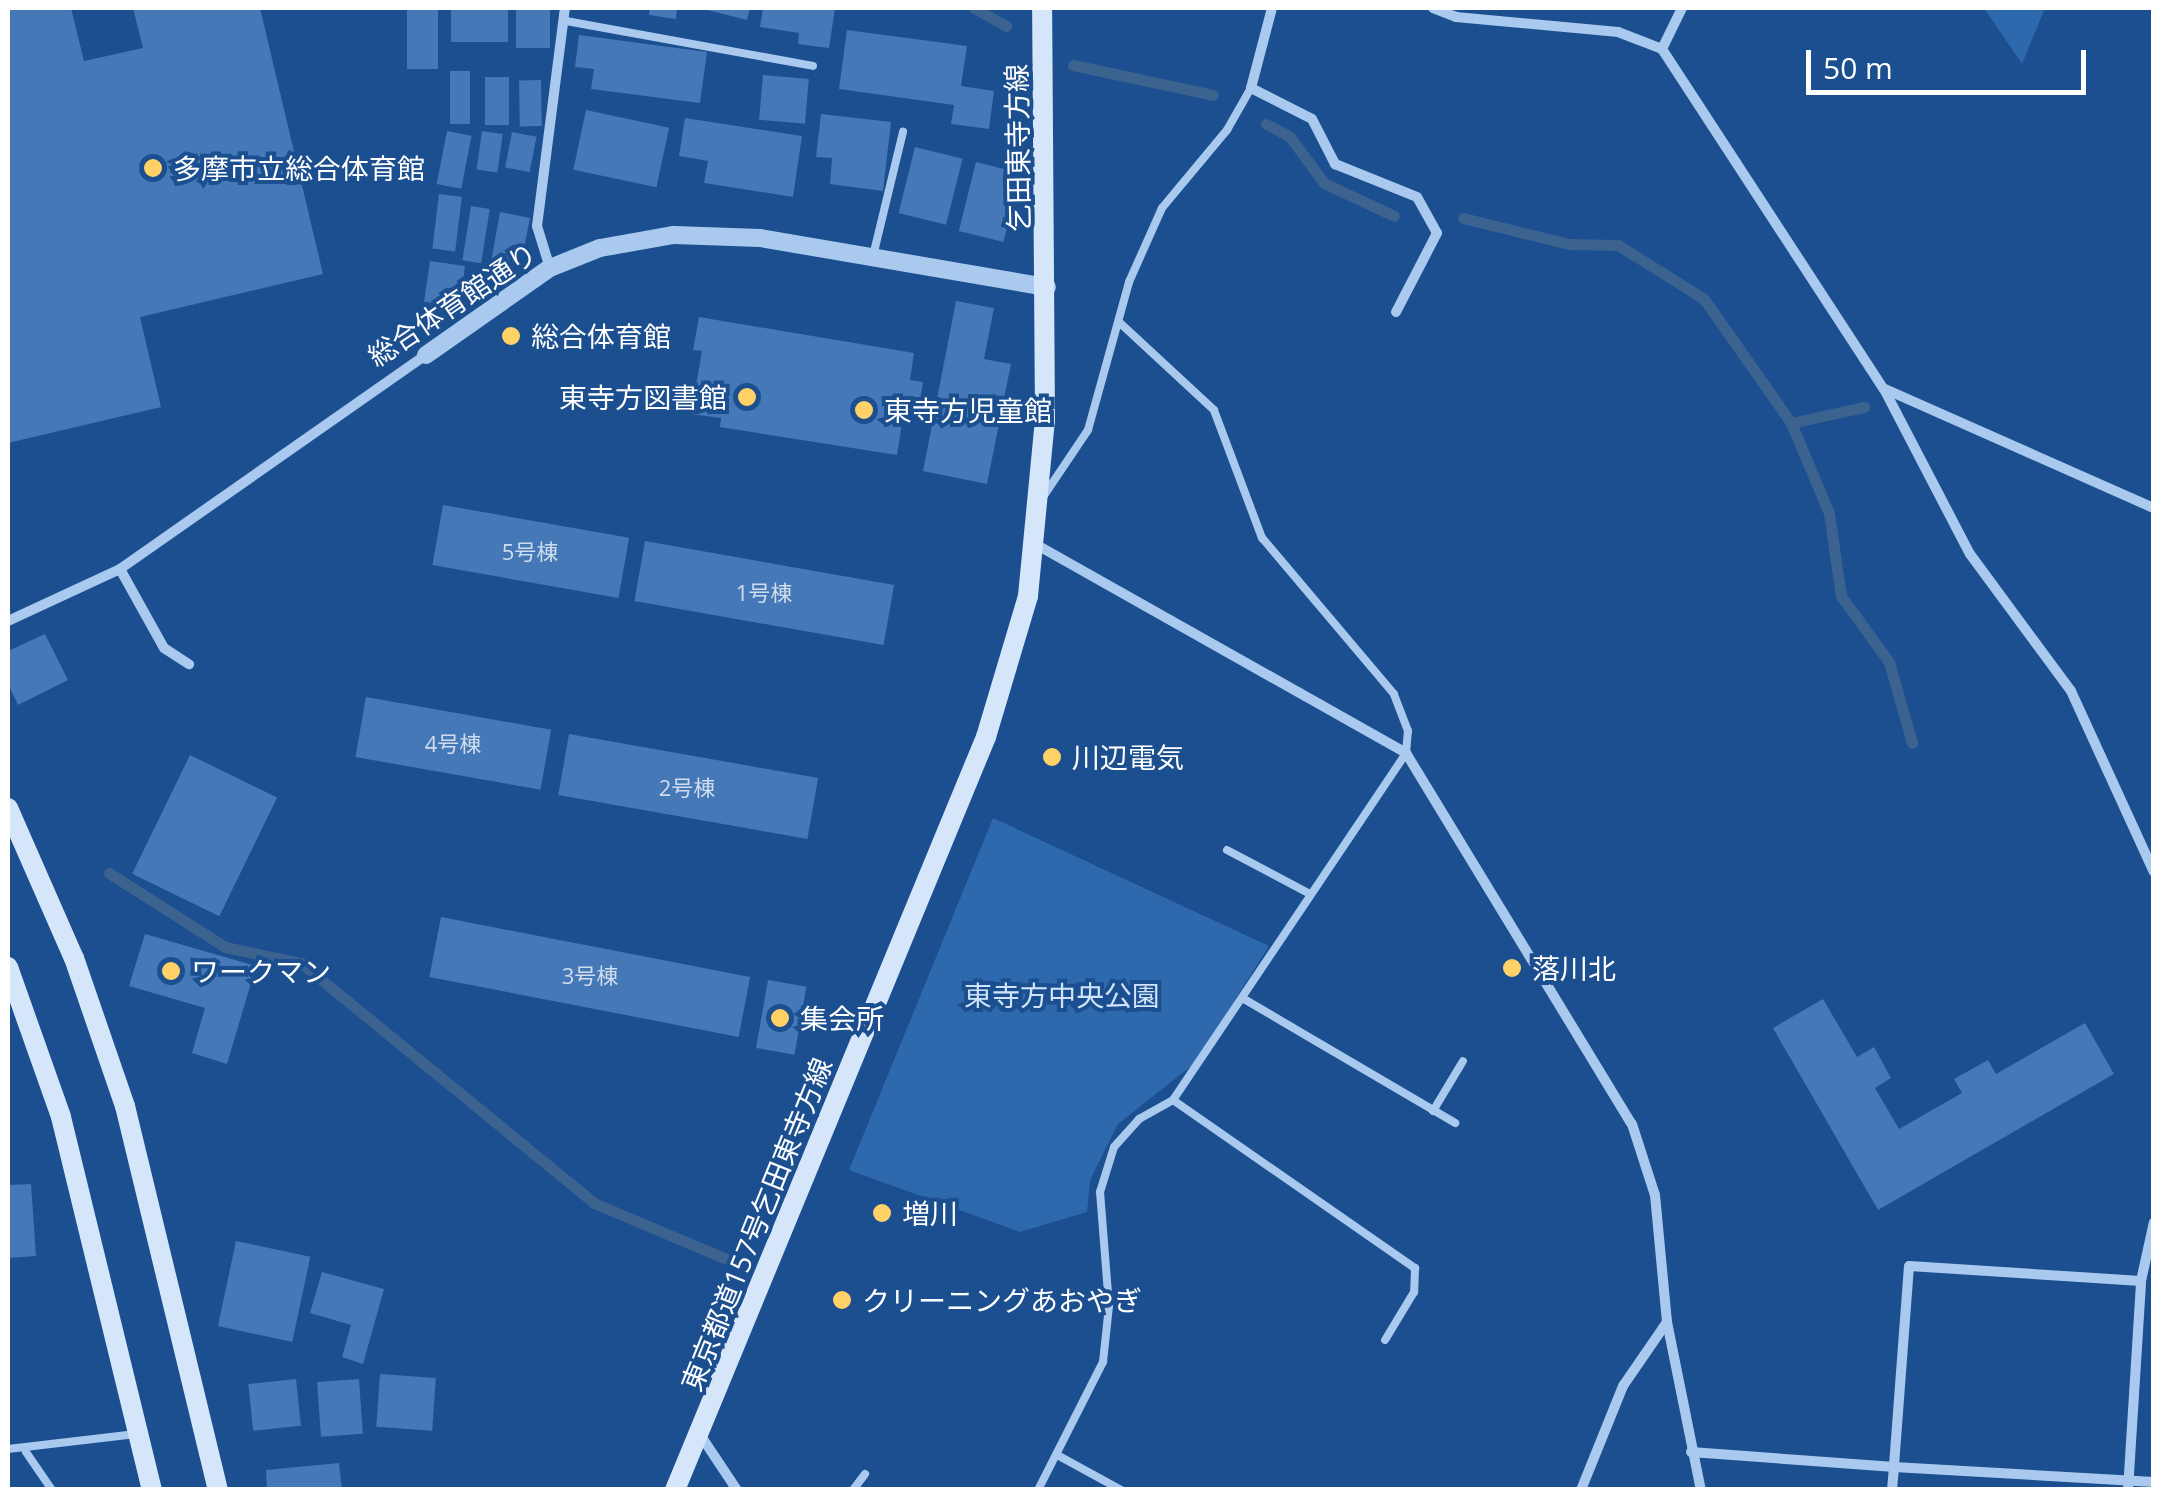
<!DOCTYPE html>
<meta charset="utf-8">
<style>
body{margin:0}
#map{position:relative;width:2161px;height:1497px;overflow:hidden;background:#1b4f8f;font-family:"Open Sans","Noto Sans JP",sans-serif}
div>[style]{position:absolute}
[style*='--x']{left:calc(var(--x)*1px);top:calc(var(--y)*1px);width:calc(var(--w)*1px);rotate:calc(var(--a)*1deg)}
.green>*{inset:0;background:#2e69ad}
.stream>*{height:11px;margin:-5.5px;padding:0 5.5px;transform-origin:5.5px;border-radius:5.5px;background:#3c6290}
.building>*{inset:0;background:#4478b7;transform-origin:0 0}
.service>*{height:8px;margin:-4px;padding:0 4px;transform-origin:4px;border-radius:4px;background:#a9c9ee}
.minor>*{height:10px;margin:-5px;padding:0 5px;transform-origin:5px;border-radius:5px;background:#a9c9ee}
.tertiary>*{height:18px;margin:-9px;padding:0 9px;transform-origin:9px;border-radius:9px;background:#a9c9ee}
.secondary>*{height:20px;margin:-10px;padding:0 10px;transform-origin:10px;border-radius:10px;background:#d6e6fa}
.dots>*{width:28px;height:28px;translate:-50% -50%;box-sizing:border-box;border:5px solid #1b4f8f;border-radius:50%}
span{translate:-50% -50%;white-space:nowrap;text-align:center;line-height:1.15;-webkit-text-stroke:8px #1b4f8f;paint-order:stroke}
.number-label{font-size:22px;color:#d0dded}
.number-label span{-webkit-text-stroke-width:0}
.street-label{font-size:28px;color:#fff}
.poi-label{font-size:28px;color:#fff}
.left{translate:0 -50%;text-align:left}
.right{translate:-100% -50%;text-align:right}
.park-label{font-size:28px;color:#cfe3fa}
.frame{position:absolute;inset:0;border:10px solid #fff;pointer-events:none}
.scale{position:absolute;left:1806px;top:50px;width:280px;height:45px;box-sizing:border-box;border:5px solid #fff;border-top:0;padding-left:12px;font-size:30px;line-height:35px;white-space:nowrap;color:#fff;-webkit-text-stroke:8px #1b4f8f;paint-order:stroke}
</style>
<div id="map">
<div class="green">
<div style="clip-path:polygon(1984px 8px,2045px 8px,2022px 64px)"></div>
<div style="clip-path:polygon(993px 818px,1269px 946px,1195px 1063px,1118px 1124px,1090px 1180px,1087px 1212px,1020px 1232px,849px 1170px)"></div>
</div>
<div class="stream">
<div style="--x:974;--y:8;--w:37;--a:29"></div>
<div style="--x:1073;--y:65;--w:143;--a:12.1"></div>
<div style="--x:1266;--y:124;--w:27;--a:28"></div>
<div style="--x:1290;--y:137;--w:57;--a:53.5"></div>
<div style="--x:1324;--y:183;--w:77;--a:25.2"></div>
<div style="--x:1463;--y:218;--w:109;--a:13.8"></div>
<div style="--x:1569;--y:244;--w:49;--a:1.2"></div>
<div style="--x:1618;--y:245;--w:102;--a:32.1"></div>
<div style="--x:1704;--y:299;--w:151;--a:54.9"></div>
<div style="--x:1791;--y:423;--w:98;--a:67.1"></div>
<div style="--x:1829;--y:513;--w:84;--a:81.8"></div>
<div style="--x:1841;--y:596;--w:82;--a:54"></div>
<div style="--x:1889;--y:662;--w:84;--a:74.1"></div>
<div style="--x:1791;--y:423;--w:75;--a:-12.4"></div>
<div style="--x:109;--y:873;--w:138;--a:32.5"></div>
<div style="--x:225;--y:947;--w:78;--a:11.9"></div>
<div style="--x:301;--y:963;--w:379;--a:39.3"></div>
<div style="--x:594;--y:1203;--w:147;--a:22.9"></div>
</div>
<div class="building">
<div style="clip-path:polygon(8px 8px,71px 8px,84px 61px,143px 48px,133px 8px,260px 8px,323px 274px,140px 317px,161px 407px,8px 443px)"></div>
<div style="left:407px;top:8px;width:31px;height:61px"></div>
<div style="left:451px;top:8px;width:57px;height:34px"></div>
<div style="left:516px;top:8px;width:34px;height:40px"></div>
<div style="clip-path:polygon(650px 8px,677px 8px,676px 19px,649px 15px)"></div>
<div style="clip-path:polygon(699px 8px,750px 8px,747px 20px)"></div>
<div style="clip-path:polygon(763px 8px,835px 8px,829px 48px,798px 44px,799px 33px,760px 27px)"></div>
<div style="clip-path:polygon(847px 30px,967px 46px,961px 86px,994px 91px,989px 129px,951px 124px,954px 105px,839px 89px)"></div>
<div style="clip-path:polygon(579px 35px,707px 52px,700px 103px,591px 89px,594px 69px,575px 67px)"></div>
<div style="left:450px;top:71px;width:20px;height:53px"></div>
<div style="left:763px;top:75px;width:46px;height:45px;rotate:5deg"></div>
<div style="left:485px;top:77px;width:24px;height:48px"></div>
<div style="left:541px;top:80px;width:46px;height:22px;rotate:89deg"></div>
<div style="left:586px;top:110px;width:85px;height:61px;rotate:12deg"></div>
<div style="clip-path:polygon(821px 114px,891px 122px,883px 191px,830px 184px,832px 158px,816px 157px)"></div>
<div style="clip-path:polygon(685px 118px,802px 136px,793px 197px,704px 183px,708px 161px,679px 156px)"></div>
<div style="left:447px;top:131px;width:25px;height:54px;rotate:11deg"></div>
<div style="left:482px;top:131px;width:21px;height:39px;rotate:8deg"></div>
<div style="left:512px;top:132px;width:25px;height:36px;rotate:11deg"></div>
<div style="left:915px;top:147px;width:49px;height:68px;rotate:14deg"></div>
<div style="left:976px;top:162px;width:46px;height:71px;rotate:14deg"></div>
<div style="left:439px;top:194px;width:23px;height:55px;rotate:7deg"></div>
<div style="left:471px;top:206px;width:19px;height:55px;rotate:9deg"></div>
<div style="clip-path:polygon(500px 212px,530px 218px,524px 248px,504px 264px,491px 262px)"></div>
<div style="clip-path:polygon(430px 261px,465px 266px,462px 290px,448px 288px,446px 305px,424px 302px)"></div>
<div style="clip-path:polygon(956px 301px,994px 308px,984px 359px,1011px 364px,987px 484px,923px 471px)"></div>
<div style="clip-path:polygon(699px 317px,914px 353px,910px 380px,923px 382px,919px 408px,905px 405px,897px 455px,720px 427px,721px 418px,691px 414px,702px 351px,693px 350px)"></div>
<div style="left:443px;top:505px;width:189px;height:61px;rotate:10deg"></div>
<div style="left:645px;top:541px;width:253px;height:61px;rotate:10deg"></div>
<div style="clip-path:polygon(45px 634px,68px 680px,18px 705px,8px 684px,8px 651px)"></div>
<div style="left:366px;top:697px;width:188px;height:61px;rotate:10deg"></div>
<div style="left:569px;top:734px;width:253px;height:62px;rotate:10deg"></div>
<div style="left:190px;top:755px;width:97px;height:132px;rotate:26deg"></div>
<div style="left:441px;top:917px;width:315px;height:61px;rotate:11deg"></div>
<div style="clip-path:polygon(145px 934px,256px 966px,227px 1064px,192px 1053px,205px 1008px,129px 986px)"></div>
<div style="left:768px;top:980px;width:39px;height:69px;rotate:10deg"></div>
<div style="clip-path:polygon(1823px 999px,1857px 1057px,1874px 1047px,1891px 1078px,1875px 1088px,1899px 1129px,1962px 1093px,1954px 1079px,1988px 1060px,1996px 1074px,2085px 1023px,2114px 1074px,1878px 1210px,1773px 1028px)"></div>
<div style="clip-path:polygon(31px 1184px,36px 1256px,8px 1258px,8px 1185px)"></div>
<div style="left:236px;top:1241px;width:76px;height:87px;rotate:12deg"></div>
<div style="clip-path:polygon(322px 1272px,384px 1289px,363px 1364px,342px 1357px,351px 1325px,310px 1313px)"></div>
<div style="left:380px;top:1374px;width:56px;height:53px;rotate:4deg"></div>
<div style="left:296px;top:1379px;width:47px;height:48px;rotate:84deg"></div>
<div style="left:359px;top:1379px;width:55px;height:42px;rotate:86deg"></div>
<div style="clip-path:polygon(339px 1463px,342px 1490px,267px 1490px,266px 1470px)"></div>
</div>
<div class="service">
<div style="--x:566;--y:21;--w:251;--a:10.3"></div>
<div style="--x:873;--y:256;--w:128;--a:-76.4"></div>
<div style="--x:1043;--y:497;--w:81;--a:-56.1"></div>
<div style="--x:1088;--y:430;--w:154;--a:-74.5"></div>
<div style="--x:1129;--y:282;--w:81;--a:-66"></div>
<div style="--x:1162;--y:208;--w:102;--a:-50.2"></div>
<div style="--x:1227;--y:130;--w:48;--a:-60.3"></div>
<div style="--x:1227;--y:850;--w:94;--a:27.9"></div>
<div style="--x:1244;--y:999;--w:245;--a:30.4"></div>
<div style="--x:1173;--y:1100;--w:295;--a:34.8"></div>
<div style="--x:1415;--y:1268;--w:24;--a:92"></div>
<div style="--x:1414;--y:1292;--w:56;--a:121.1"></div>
<div style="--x:1433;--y:1111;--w:58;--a:-59"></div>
<div style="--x:8;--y:1449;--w:129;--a:-6.7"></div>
<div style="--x:26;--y:1452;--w:46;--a:55.6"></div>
<div style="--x:1059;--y:1456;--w:71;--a:28.7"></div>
<div style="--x:853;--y:1490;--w:20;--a:-53"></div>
<div style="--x:1038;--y:1490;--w:144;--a:-63.1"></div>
<div style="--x:1103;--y:1362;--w:56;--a:-83.9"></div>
<div style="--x:1109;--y:1306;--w:114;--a:-94.5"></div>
<div style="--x:1100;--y:1192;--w:47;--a:-72.7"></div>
<div style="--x:1114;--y:1147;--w:38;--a:-48"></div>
<div style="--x:1139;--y:1119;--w:39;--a:-29"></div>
<div style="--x:1173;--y:1100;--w:418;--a:-56.1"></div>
<div style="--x:1406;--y:753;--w:22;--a:-85"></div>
<div style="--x:1408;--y:731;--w:40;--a:-111"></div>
<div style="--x:1394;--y:694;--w:204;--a:-130.2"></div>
<div style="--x:1262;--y:538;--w:137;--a:-110.6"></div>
<div style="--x:1214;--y:410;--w:128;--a:-137.2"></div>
</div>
<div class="minor">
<div style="--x:1272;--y:8;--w:83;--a:104.7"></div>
<div style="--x:1251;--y:88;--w:68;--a:26.9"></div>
<div style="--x:1312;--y:119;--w:51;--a:62.9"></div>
<div style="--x:1335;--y:164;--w:88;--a:21.9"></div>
<div style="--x:1417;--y:197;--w:41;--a:60.9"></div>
<div style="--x:1437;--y:233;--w:89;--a:117.4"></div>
<div style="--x:1433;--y:8;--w:25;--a:21"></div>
<div style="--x:1456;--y:17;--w:163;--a:5.3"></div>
<div style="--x:1618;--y:32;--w:47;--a:21.1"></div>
<div style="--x:1662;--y:49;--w:406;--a:56.9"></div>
<div style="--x:1884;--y:389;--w:186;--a:62.5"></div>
<div style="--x:1970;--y:554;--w:170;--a:53.6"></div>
<div style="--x:2071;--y:691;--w:199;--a:65.4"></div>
<div style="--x:1662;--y:49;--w:46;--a:-64"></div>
<div style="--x:550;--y:268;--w:44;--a:-107.2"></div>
<div style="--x:537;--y:226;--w:220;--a:-82.7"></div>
<div style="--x:1885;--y:389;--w:294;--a:23.9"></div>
<div style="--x:1037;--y:545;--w:424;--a:29.4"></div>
<div style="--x:1406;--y:753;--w:434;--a:58.7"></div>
<div style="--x:1632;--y:1124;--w:75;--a:72.1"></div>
<div style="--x:1655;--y:1195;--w:128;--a:84.6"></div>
<div style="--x:1667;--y:1322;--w:171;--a:78.6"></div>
<div style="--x:120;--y:569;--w:90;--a:60.9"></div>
<div style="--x:164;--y:648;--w:30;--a:33"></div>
<div style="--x:8;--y:621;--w:123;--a:-24.9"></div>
<div style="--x:120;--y:569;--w:373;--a:-35"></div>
<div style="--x:2141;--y:1281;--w:232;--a:-176.3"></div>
<div style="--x:1909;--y:1266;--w:202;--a:94.3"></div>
<div style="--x:1894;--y:1467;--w:260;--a:3.3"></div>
<div style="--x:699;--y:1433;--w:69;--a:56.3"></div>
<div style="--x:1691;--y:1452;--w:204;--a:4.2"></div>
<div style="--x:1894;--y:1467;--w:23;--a:95"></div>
<div style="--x:1581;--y:1490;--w:112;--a:-68"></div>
<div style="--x:1623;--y:1386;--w:78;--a:-55.5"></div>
<div style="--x:2128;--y:1490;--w:209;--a:-86.4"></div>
<div style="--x:2141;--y:1281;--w:60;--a:-77.6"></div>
</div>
<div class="tertiary">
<div style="--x:426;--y:355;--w:151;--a:-35.1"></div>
<div style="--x:550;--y:268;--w:54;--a:-21.8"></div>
<div style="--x:600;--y:248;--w:75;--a:-10"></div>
<div style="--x:674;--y:235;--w:86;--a:2"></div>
<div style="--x:760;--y:238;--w:291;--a:9.7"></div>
</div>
<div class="secondary">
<div style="--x:8;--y:808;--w:164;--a:66.3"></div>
<div style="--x:74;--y:958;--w:157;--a:71"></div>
<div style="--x:125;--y:1106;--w:395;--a:76.4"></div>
<div style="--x:8;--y:967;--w:159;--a:70.5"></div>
<div style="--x:61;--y:1117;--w:384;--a:76.3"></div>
<div style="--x:675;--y:1490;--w:815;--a:-67.56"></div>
<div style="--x:986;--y:737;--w:147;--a:-73.4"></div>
<div style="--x:1028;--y:596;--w:177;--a:-84.5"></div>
<div style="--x:1045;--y:420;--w:412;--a:-90.4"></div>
</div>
<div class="dots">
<div style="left:153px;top:168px;background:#ffd166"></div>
<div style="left:511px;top:336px;background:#ffd166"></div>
<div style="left:747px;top:397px;background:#ffd166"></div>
<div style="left:864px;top:410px;background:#ffd166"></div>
<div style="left:1052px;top:757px;background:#ffd166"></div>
<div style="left:1512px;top:968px;background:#ffd166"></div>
<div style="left:171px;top:971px;background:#ffd166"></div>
<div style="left:780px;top:1018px;background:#ffd166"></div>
<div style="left:882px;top:1213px;background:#ffd166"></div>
<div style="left:842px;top:1300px;background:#ffd166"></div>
</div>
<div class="number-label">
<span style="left:530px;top:552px">5号棟</span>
<span style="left:764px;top:593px">1号棟</span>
<span style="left:453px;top:744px">4号棟</span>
<span style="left:687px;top:788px">2号棟</span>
<span style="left:590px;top:976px">3号棟</span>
</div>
<div class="street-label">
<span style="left:1017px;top:148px;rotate:-91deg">乞田東寺方線</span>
<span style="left:452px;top:304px;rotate:-34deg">総合体育館通り</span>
<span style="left:756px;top:1224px;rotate:-68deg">東京都道157号乞田東寺方線</span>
</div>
<div class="poi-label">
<span class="left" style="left:173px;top:168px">多摩市立総合体育館</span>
<span class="left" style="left:531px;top:336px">総合体育館</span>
<span class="right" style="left:727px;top:397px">東寺方図書館</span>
<span class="left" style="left:884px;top:410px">東寺方児童館</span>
<span class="left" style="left:1072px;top:757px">川辺電気</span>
<span class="left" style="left:1532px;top:968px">落川北</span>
<span class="left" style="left:191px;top:971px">ワークマン</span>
<span class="left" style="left:800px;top:1018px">集会所</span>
<span class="left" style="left:902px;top:1213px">増川</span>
<span class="left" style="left:862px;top:1300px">クリーニングあおやぎ</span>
</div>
<div class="park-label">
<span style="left:1062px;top:995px">東寺方中央公園</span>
</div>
<div class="frame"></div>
<div class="scale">50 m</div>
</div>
